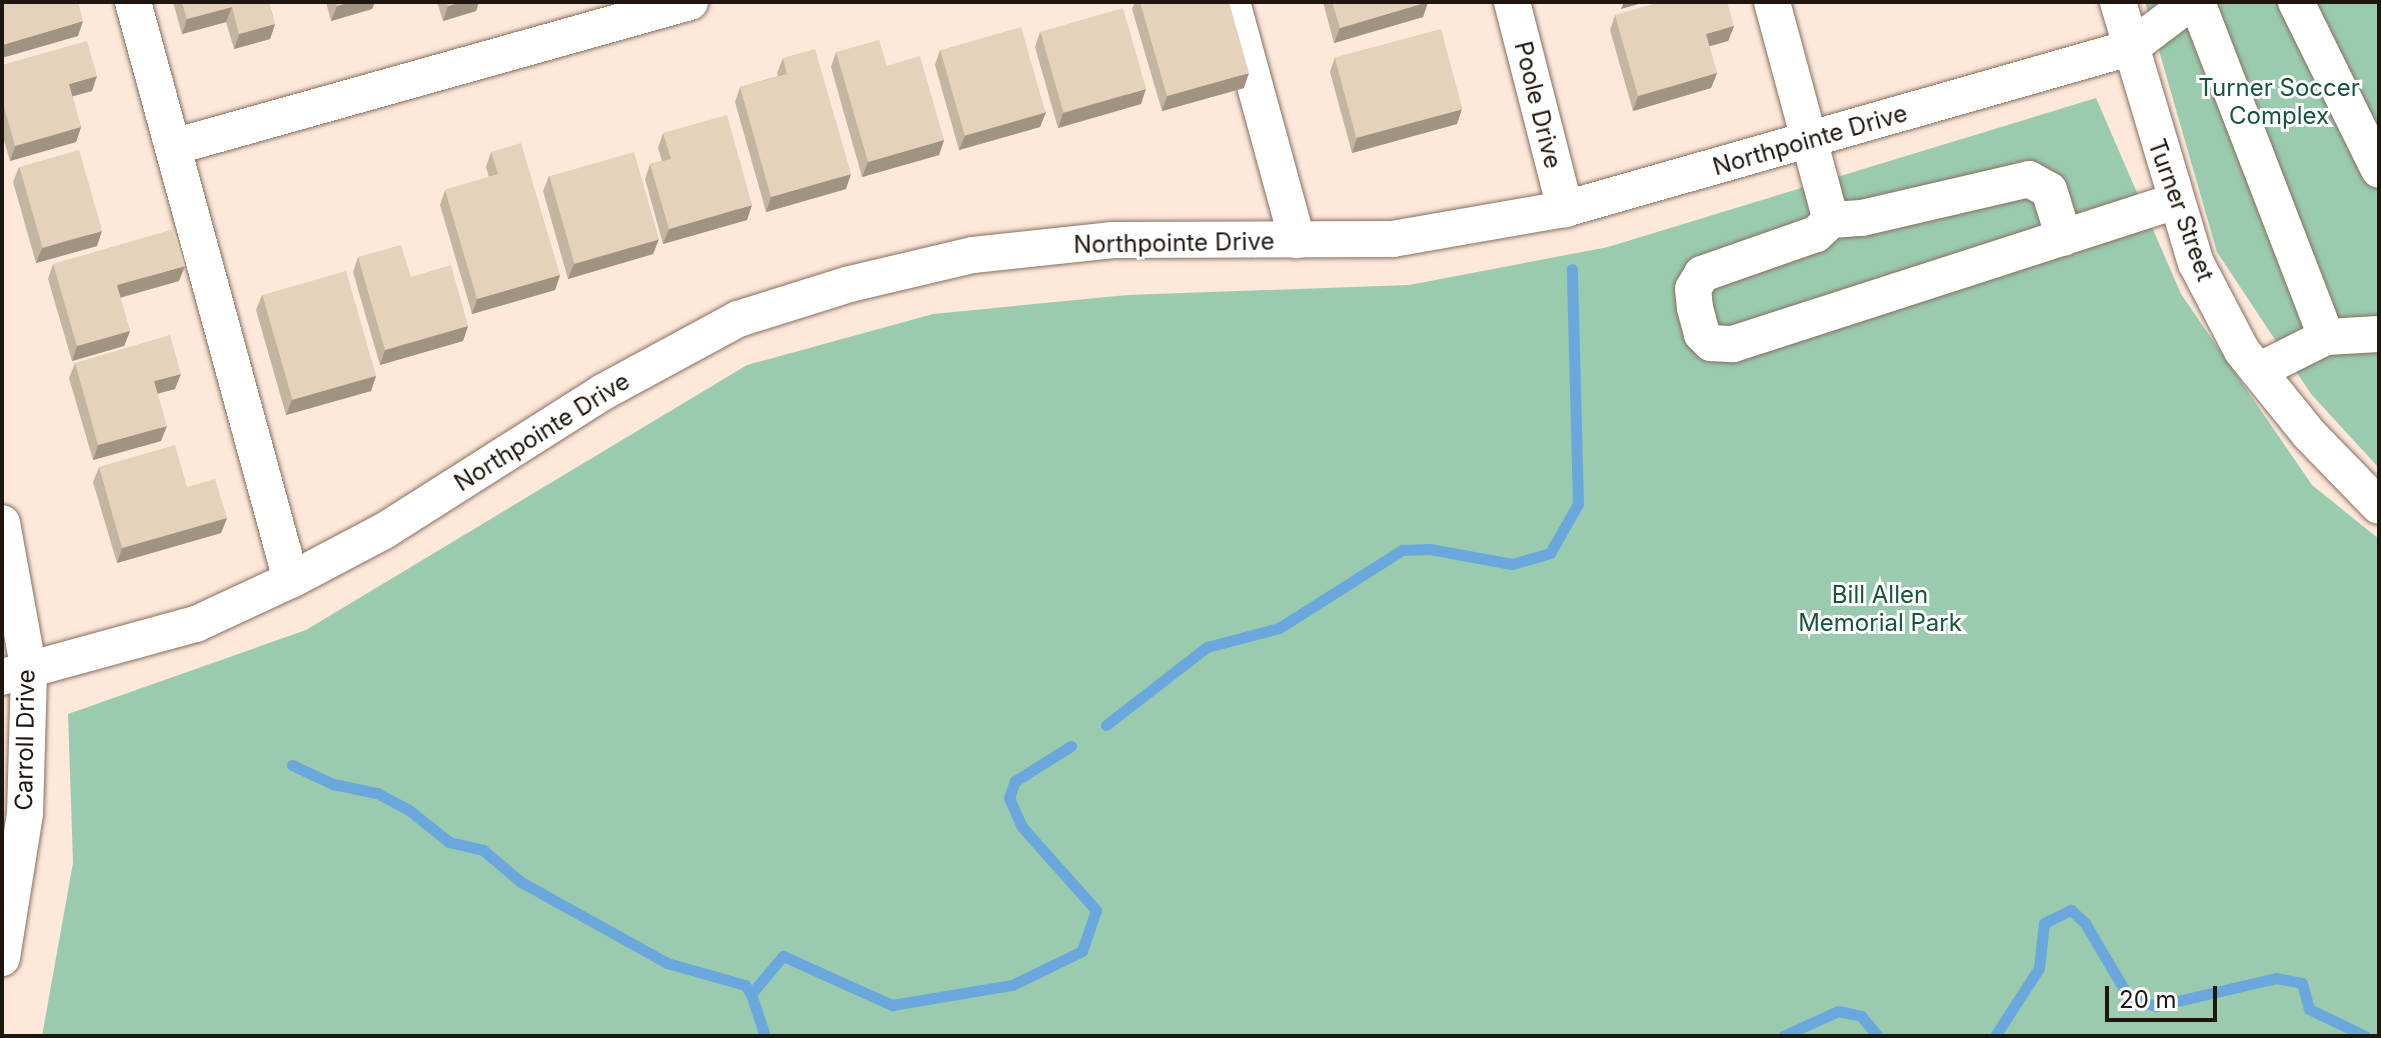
<!DOCTYPE html>
<style>
body{margin:0}
#map{position:relative;width:2381px;height:1038px;overflow:hidden;background:#fde8da;font-family:Inter,sans-serif}
div>[style]{position:absolute}
[style*='--x']{left:calc(var(--x)*1px);top:calc(var(--y)*1px);width:calc(var(--w)*1px);rotate:calc(var(--a)*1deg)}
.green>*{inset:0;background:#9acbaf}
.stream>*{height:11px;margin:-5.5px;padding:0 5.5px;transform-origin:5.5px;border-radius:5.5px;background:#69a7dd}
.roads{filter:drop-shadow(0 0 2px #866f5f) drop-shadow(0 0 2px #866f5f)}
.minor>*{height:36px;margin:-18px;padding:0 18px;transform-origin:18px;border-radius:18px;background:#fff}
.wall>*{inset:0;background:#c4b5a0}
.shaded-wall>*{inset:0;background:#a09382}
.building>*{inset:0;background:#e4d2ba;transform-origin:0 0}
span{translate:-50% -50%;white-space:nowrap;text-align:center;line-height:1.15;-webkit-text-stroke:6px #fff;paint-order:stroke}
.park-label{font-size:24px;color:#165539}
.street-label{font-size:24px;color:#1f160f}
.frame{position:absolute;inset:0;border:4px solid #1f160f;pointer-events:none}
.scale{position:absolute;left:2105px;top:986px;width:112px;height:36px;box-sizing:border-box;border:4px solid #1f160f;border-top:0;padding-left:10px;font-size:24px;line-height:28px;white-space:nowrap;color:#1f160f;-webkit-text-stroke:6px #fff;paint-order:stroke}
</style>
<div id="map">
<div class="green">
<div style="clip-path:polygon(2145px 2px,2379px 2px,2379px 468px,2311px 394px,2217px 252px)"></div>
<div style="clip-path:polygon(2096px 98px,2181px 294px,2312px 485px,2379px 539px,2379px 1036px,42px 1036px,73px 863px,68px 714px,306px 630px,747px 365px,933px 314px,1127px 295px,1409px 285px,1608px 247px)"></div>
</div>
<div class="stream">
<div style="--x:1106;--y:725;--w:128;--a:-37.7"></div>
<div style="--x:1207;--y:647;--w:74;--a:-14.8"></div>
<div style="--x:1279;--y:628;--w:146;--a:-32.4"></div>
<div style="--x:1402;--y:550;--w:28;--a:-2"></div>
<div style="--x:1430;--y:549;--w:83;--a:10.4"></div>
<div style="--x:1512;--y:564;--w:40;--a:-16"></div>
<div style="--x:1550;--y:553;--w:56;--a:-60.3"></div>
<div style="--x:1578;--y:504;--w:235;--a:-91.5"></div>
<div style="--x:292;--y:765;--w:45;--a:24.9"></div>
<div style="--x:333;--y:784;--w:45;--a:11.6"></div>
<div style="--x:377;--y:793;--w:36;--a:28"></div>
<div style="--x:409;--y:810;--w:51;--a:38.7"></div>
<div style="--x:449;--y:842;--w:35;--a:13"></div>
<div style="--x:483;--y:850;--w:50;--a:40.1"></div>
<div style="--x:521;--y:882;--w:167;--a:29"></div>
<div style="--x:667;--y:963;--w:81;--a:15.8"></div>
<div style="--x:745;--y:985;--w:11;--a:56"></div>
<div style="--x:765;--y:1036;--w:44;--a:-108.4"></div>
<div style="--x:751;--y:994;--w:50;--a:-49.9"></div>
<div style="--x:783;--y:956;--w:120;--a:24.2"></div>
<div style="--x:892;--y:1005;--w:122;--a:-9.5"></div>
<div style="--x:1012;--y:985;--w:78;--a:-25.9"></div>
<div style="--x:1082;--y:951;--w:43;--a:-71.1"></div>
<div style="--x:1096;--y:910;--w:111;--a:-131.7"></div>
<div style="--x:1022;--y:827;--w:32;--a:-114"></div>
<div style="--x:1009;--y:798;--w:18;--a:-71"></div>
<div style="--x:1015;--y:781;--w:66;--a:-32"></div>
<div style="--x:1783;--y:1036;--w:60;--a:-24.4"></div>
<div style="--x:1838;--y:1011;--w:24;--a:12"></div>
<div style="--x:1861;--y:1016;--w:26;--a:50"></div>
<div style="--x:1995;--y:1036;--w:81;--a:-57.1"></div>
<div style="--x:2039;--y:968;--w:45;--a:-83.7"></div>
<div style="--x:2044;--y:923;--w:30;--a:-26"></div>
<div style="--x:2071;--y:910;--w:19;--a:43"></div>
<div style="--x:2085;--y:923;--w:85;--a:59.5"></div>
<div style="--x:2128;--y:996;--w:30;--a:20"></div>
<div style="--x:2156;--y:1006;--w:123;--a:-13.1"></div>
<div style="--x:2276;--y:978;--w:26;--a:11"></div>
<div style="--x:2302;--y:983;--w:27;--a:75"></div>
<div style="--x:2309;--y:1009;--w:62;--a:25.7"></div>
</div>
<div class="roads">
<div class="minor">
<div style="--x:133;--y:2;--w:599;--a:74.71"></div>
<div style="--x:1232;--y:2;--w:247;--a:74.7"></div>
<div style="--x:1512;--y:2;--w:214;--a:75.6"></div>
<div style="--x:1772;--y:2;--w:226;--a:74.9"></div>
<div style="--x:1831;--y:220;--w:21;--a:137"></div>
<div style="--x:1816;--y:234;--w:121;--a:160.7"></div>
<div style="--x:1702;--y:274;--w:17;--a:121"></div>
<div style="--x:1693;--y:289;--w:19;--a:84"></div>
<div style="--x:1695;--y:308;--w:27;--a:75"></div>
<div style="--x:1702;--y:334;--w:13;--a:45"></div>
<div style="--x:1711;--y:343;--w:22;--a:3"></div>
<div style="--x:1733;--y:344;--w:465;--a:-17.9"></div>
<div style="--x:2118;--y:2;--w:272;--a:73.4"></div>
<div style="--x:2196;--y:263;--w:99;--a:62.4"></div>
<div style="--x:2242;--y:351;--w:107;--a:51.1"></div>
<div style="--x:2309;--y:434;--w:100;--a:45.8"></div>
<div style="--x:2197;--y:2;--w:359;--a:68.9"></div>
<div style="--x:2296;--y:2;--w:187;--a:63.7"></div>
<div style="--x:173;--y:147;--w:537;--a:-15.67"></div>
<div style="--x:1831;--y:220;--w:31;--a:-4"></div>
<div style="--x:1862;--y:218;--w:171;--a:-13.1"></div>
<div style="--x:2029;--y:179;--w:23;--a:29"></div>
<div style="--x:2049;--y:190;--w:50;--a:72.6"></div>
<div style="--x:2258;--y:371;--w:76;--a:-26.6"></div>
<div style="--x:2326;--y:337;--w:53;--a:-3.2"></div>
<div style="--x:2;--y:523;--w:151;--a:79.7"></div>
<div style="--x:29;--y:672;--w:142;--a:91.6"></div>
<div style="--x:25;--y:814;--w:146;--a:99.1"></div>
<div style="--x:2;--y:677;--w:201;--a:-15.3"></div>
<div style="--x:196;--y:624;--w:105;--a:-24.9"></div>
<div style="--x:291;--y:580;--w:105;--a:-27.8"></div>
<div style="--x:384;--y:531;--w:259;--a:-32.4"></div>
<div style="--x:603;--y:392;--w:153;--a:-28.4"></div>
<div style="--x:738;--y:319;--w:117;--a:-17.4"></div>
<div style="--x:850;--y:284;--w:126;--a:-13.3"></div>
<div style="--x:973;--y:255;--w:141;--a:-6.1"></div>
<div style="--x:1113;--y:240;--w:280;--a:-0.2"></div>
<div style="--x:1393;--y:239;--w:175;--a:-9.9"></div>
<div style="--x:1565;--y:209;--w:587;--a:-15.91"></div>
<div style="--x:2130;--y:48;--w:76;--a:-37"></div>
</div>
</div>
<div class="wall">
<div style="clip-path:polygon(173px 2px,269px 2px,275px 24px,270px 39px,234px 49px,226px 22px,182px 34px)"></div>
<div style="clip-path:polygon(326px 2px,375px 2px,372px 9px,331px 21px)"></div>
<div style="clip-path:polygon(437px 2px,479px 2px,476px 11px,443px 21px)"></div>
<div style="clip-path:polygon(1135px 2px,1229px 2px,1244px 88px,1162px 111px,1132px 9px)"></div>
<div style="clip-path:polygon(1323px 2px,1428px 2px,1423px 17px,1334px 43px)"></div>
<div style="clip-path:polygon(1615px 15px,1734px 26px,1728px 41px,1709px 46px,1717px 73px,1711px 88px,1633px 111px,1610px 30px)"></div>
<div style="clip-path:polygon(1040px 32px,1141px 104px,1058px 128px,1035px 47px)"></div>
<div style="clip-path:polygon(940px 50px,1046px 112px,1040px 127px,959px 150px,935px 65px)"></div>
<div style="clip-path:polygon(836px 52px,887px 66px,944px 140px,939px 155px,862px 177px,831px 67px)"></div>
<div style="clip-path:polygon(1335px 57px,1457px 124px,1352px 153px,1330px 72px)"></div>
<div style="clip-path:polygon(783px 58px,846px 189px,766px 212px,735px 102px,740px 87px,778px 76px,777px 73px)"></div>
<div style="clip-path:polygon(2px 65px,92px 91px,72px 96px,81px 127px,76px 142px,10px 161px,2px 134px)"></div>
<div style="clip-path:polygon(663px 133px,747px 220px,663px 244px,645px 179px,650px 164px,662px 161px,658px 148px)"></div>
<div style="clip-path:polygon(491px 152px,560px 275px,555px 290px,472px 314px,440px 205px,445px 190px,489px 177px,486px 167px)"></div>
<div style="clip-path:polygon(19px 167px,97px 246px,36px 263px,13px 182px)"></div>
<div style="clip-path:polygon(549px 176px,659px 239px,653px 254px,568px 279px,543px 191px)"></div>
<div style="clip-path:polygon(358px 257px,411px 277px,468px 326px,463px 341px,380px 365px,353px 272px)"></div>
<div style="clip-path:polygon(53px 264px,179px 281px,120px 298px,130px 331px,124px 346px,72px 361px,48px 279px)"></div>
<div style="clip-path:polygon(262px 295px,376px 376px,371px 391px,286px 415px,256px 310px)"></div>
<div style="clip-path:polygon(75px 363px,175px 389px,157px 394px,161px 441px,93px 460px,69px 378px)"></div>
<div style="clip-path:polygon(99px 467px,187px 487px,227px 518px,221px 533px,117px 563px,93px 482px)"></div>
</div>
<div class="shaded-wall">
<div style="clip-path:polygon(350px 2px,375px 2px,372px 9px,331px 21px,337px 6px)"></div>
<div style="clip-path:polygon(461px 2px,479px 2px,476px 11px,443px 21px,448px 6px)"></div>
<div style="clip-path:polygon(1428px 2px,1423px 17px,1334px 43px,1340px 28px)"></div>
<div style="clip-path:polygon(1624px 2px,1646px 2px,1621px 9px)"></div>
<div style="clip-path:polygon(232px 7px,226px 22px,182px 34px,187px 19px)"></div>
<div style="clip-path:polygon(83px 21px,78px 36px,2px 58px,2px 45px)"></div>
<div style="clip-path:polygon(275px 24px,270px 39px,234px 49px,239px 34px)"></div>
<div style="clip-path:polygon(1734px 26px,1728px 41px,1700px 49px,1706px 34px)"></div>
<div style="clip-path:polygon(1249px 73px,1244px 88px,1162px 111px,1167px 96px)"></div>
<div style="clip-path:polygon(1717px 73px,1711px 88px,1633px 111px,1638px 96px)"></div>
<div style="clip-path:polygon(97px 76px,92px 91px,63px 99px,69px 84px)"></div>
<div style="clip-path:polygon(1146px 89px,1141px 104px,1058px 128px,1063px 113px)"></div>
<div style="clip-path:polygon(1462px 109px,1457px 124px,1352px 153px,1357px 138px)"></div>
<div style="clip-path:polygon(1046px 112px,1040px 127px,959px 150px,965px 135px)"></div>
<div style="clip-path:polygon(81px 127px,76px 142px,10px 161px,15px 146px)"></div>
<div style="clip-path:polygon(944px 140px,939px 155px,862px 177px,868px 162px)"></div>
<div style="clip-path:polygon(851px 174px,846px 189px,766px 212px,771px 197px)"></div>
<div style="clip-path:polygon(752px 205px,747px 220px,663px 244px,669px 229px)"></div>
<div style="clip-path:polygon(102px 231px,97px 246px,36px 263px,42px 248px)"></div>
<div style="clip-path:polygon(659px 239px,653px 254px,568px 279px,574px 264px)"></div>
<div style="clip-path:polygon(185px 266px,179px 281px,111px 300px,117px 285px)"></div>
<div style="clip-path:polygon(560px 275px,555px 290px,472px 314px,477px 299px)"></div>
<div style="clip-path:polygon(468px 326px,463px 341px,380px 365px,385px 350px)"></div>
<div style="clip-path:polygon(130px 331px,124px 346px,72px 361px,77px 346px)"></div>
<div style="clip-path:polygon(181px 374px,175px 389px,148px 396px,154px 381px)"></div>
<div style="clip-path:polygon(376px 376px,371px 391px,286px 415px,292px 400px)"></div>
<div style="clip-path:polygon(167px 426px,161px 441px,93px 460px,98px 445px)"></div>
<div style="clip-path:polygon(227px 518px,221px 533px,117px 563px,122px 548px)"></div>
</div>
<div class="building">
<div style="clip-path:polygon(2px 2px,78px 2px,83px 21px,2px 45px)"></div>
<div style="clip-path:polygon(182px 2px,269px 2px,275px 24px,239px 34px,232px 7px,187px 19px)"></div>
<div style="clip-path:polygon(336px 2px,350px 2px,337px 6px)"></div>
<div style="clip-path:polygon(447px 2px,461px 2px,448px 6px)"></div>
<div style="clip-path:polygon(1140px 2px,1229px 2px,1249px 73px,1167px 96px)"></div>
<div style="clip-path:polygon(1332px 2px,1428px 2px,1340px 28px)"></div>
<div style="clip-path:polygon(1660px 2px,1727px 2px,1734px 26px,1706px 34px,1717px 73px,1638px 96px,1615px 15px)"></div>
<div style="left:1123px;top:8px;width:84px;height:86px;rotate:74deg"></div>
<div style="left:1021px;top:27px;width:89px;height:84px;rotate:74deg"></div>
<div style="left:1441px;top:29px;width:83px;height:110px;rotate:75deg"></div>
<div style="clip-path:polygon(879px 40px,887px 66px,920px 56px,944px 140px,868px 162px,836px 52px)"></div>
<div style="clip-path:polygon(87px 41px,97px 76px,69px 84px,81px 127px,15px 146px,2px 100px,2px 65px)"></div>
<div style="clip-path:polygon(815px 49px,851px 174px,771px 197px,740px 87px,787px 74px,783px 58px)"></div>
<div style="clip-path:polygon(727px 115px,752px 205px,669px 229px,650px 164px,671px 159px,663px 133px)"></div>
<div style="clip-path:polygon(521px 143px,560px 275px,477px 299px,445px 190px,498px 174px,491px 152px)"></div>
<div style="left:79px;top:150px;width:84px;height:62px;rotate:74deg"></div>
<div style="left:634px;top:152px;width:91px;height:88px;rotate:74deg"></div>
<div style="clip-path:polygon(174px 229px,185px 266px,117px 285px,130px 331px,77px 346px,53px 264px)"></div>
<div style="clip-path:polygon(401px 245px,411px 277px,451px 265px,468px 326px,385px 350px,358px 257px)"></div>
<div style="left:346px;top:271px;width:109px;height:87px;rotate:74deg"></div>
<div style="clip-path:polygon(170px 335px,181px 374px,154px 381px,167px 426px,98px 445px,75px 363px)"></div>
<div style="clip-path:polygon(175px 445px,187px 487px,215px 479px,227px 518px,122px 548px,99px 467px)"></div>
</div>
<div class="park-label">
<span style="left:2279px;top:102px">Turner Soccer<br>Complex</span>
<span style="left:1880px;top:609px">Bill Allen<br>Memorial Park</span>
</div>
<div class="street-label">
<span style="left:1538px;top:105px;rotate:76deg">Poole Drive</span>
<span style="left:1810px;top:140px;rotate:-16deg">Northpointe Drive</span>
<span style="left:2181px;top:210px;rotate:70deg">Turner Street</span>
<span style="left:1174px;top:243px;rotate:-1deg">Northpointe Drive</span>
<span style="left:542px;top:432px;rotate:-32deg">Northpointe Drive</span>
<span style="left:25px;top:740px;rotate:-89deg">Carroll Drive</span>
</div>
<div class="frame"></div>
<div class="scale">20 m</div>
</div>
